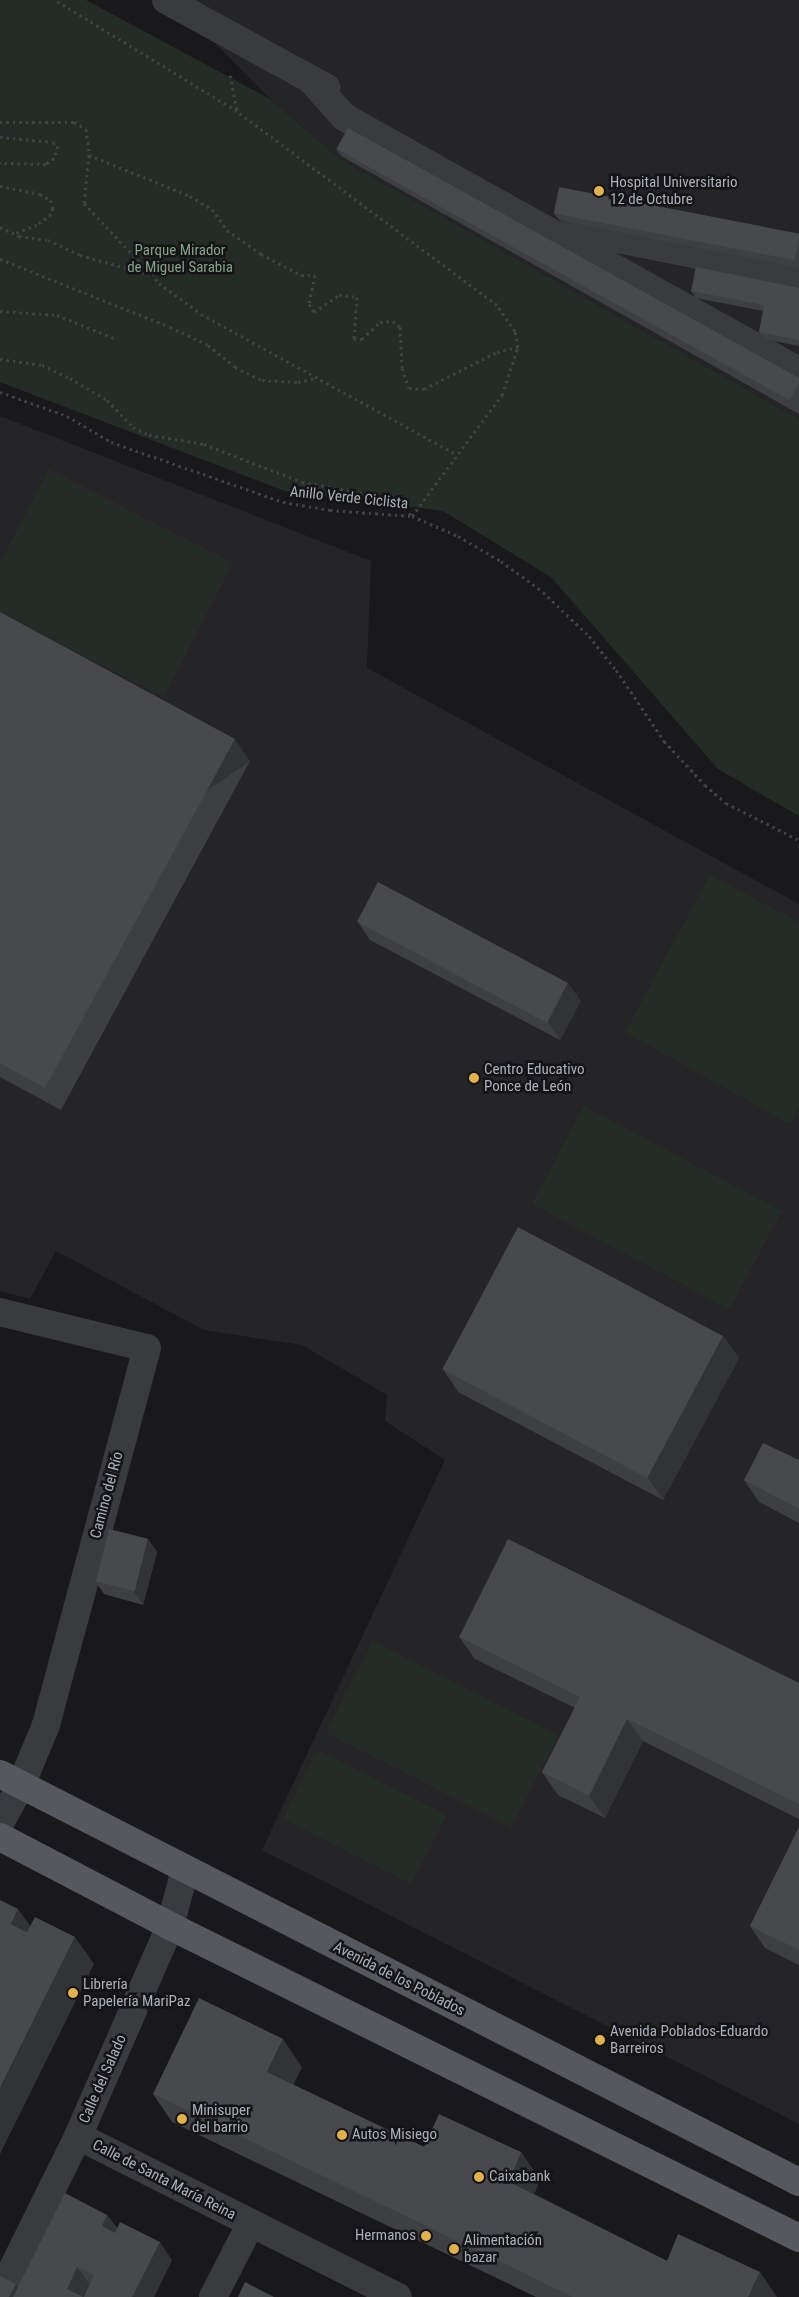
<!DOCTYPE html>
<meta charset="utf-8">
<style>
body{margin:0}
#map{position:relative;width:799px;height:2297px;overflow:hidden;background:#19191b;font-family:"Roboto Condensed",sans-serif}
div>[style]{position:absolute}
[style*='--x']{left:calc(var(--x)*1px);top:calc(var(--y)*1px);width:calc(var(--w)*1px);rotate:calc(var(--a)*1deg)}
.built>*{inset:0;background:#252528}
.green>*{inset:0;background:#252c26;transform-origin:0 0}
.path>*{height:3px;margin-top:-1.5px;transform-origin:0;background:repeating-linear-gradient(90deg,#404246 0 2.5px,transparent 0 6.5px)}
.minor>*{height:28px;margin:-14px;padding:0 14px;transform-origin:14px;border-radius:14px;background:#3a3b3f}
.major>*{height:28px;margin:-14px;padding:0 14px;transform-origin:14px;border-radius:14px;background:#56585e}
.wall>*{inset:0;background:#3e3f42}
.shaded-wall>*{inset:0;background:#323336;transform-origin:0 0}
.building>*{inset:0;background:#48494d;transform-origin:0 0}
.dots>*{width:14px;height:14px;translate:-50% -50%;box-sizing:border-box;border:2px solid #141416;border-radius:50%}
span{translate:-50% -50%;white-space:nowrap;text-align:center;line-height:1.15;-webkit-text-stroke:5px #141416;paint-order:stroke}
.poi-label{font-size:15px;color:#acb0b9}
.left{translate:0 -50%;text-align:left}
.right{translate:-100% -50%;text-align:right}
.park-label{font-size:15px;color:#85a288}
.street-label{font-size:15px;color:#acb0b9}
</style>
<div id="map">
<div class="built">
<div style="clip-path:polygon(172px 0,799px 0,799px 419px,340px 159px,270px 99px)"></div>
<div style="clip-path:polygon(0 416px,371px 561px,367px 668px,799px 904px,799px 2124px,262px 1850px,445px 1460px,385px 1421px,387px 1395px,302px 1345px,204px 1330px,56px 1251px,30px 1299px,0 1291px)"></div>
</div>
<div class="green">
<div style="clip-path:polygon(0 0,86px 0,270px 99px,340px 159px,799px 419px,799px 816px,718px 769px,551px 577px,443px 511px,285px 491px,0 382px)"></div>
<div style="clip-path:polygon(49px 469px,233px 563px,164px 697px,0 613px,0 563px)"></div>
<div style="clip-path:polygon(710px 875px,799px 922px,799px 1107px,790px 1124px,625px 1032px)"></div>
<div style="left:584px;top:1106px;width:224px;height:111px;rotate:28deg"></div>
<div style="left:373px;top:1641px;width:208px;height:103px;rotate:27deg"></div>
<div style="left:318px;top:1750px;width:144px;height:77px;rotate:27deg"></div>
</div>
<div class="path">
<div style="--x:230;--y:75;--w:37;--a:79"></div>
<div style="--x:0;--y:122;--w:74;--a:0"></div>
<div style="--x:74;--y:122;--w:14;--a:30"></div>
<div style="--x:86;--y:129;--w:26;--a:83"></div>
<div style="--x:89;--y:155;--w:48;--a:95.9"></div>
<div style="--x:84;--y:203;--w:110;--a:46.8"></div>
<div style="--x:159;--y:283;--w:52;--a:36.4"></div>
<div style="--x:201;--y:314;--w:292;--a:28.8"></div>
<div style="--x:0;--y:137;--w:53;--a:5.4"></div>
<div style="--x:53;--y:142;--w:6;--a:39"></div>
<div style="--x:58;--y:146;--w:13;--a:108"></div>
<div style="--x:54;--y:158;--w:10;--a:143"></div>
<div style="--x:46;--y:164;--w:46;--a:-178.8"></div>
<div style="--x:89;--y:155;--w:109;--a:22.1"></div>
<div style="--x:190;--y:196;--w:26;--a:31"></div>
<div style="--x:212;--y:209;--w:26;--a:54"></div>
<div style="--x:227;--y:230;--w:42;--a:35.2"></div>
<div style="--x:261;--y:254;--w:45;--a:27.7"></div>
<div style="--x:301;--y:275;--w:14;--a:0"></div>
<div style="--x:315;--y:275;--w:30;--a:102"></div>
<div style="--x:309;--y:304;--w:9;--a:58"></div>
<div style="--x:314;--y:312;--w:30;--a:-34"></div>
<div style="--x:339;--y:295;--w:18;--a:6"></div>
<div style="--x:357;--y:297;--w:42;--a:94.1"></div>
<div style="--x:354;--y:339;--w:8;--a:0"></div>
<div style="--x:362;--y:339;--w:25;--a:-43"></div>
<div style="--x:380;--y:322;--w:13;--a:-4"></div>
<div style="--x:393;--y:321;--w:9;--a:41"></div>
<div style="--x:400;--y:327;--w:41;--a:87.2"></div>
<div style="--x:402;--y:368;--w:21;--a:71"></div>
<div style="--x:409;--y:388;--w:15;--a:4"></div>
<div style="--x:424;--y:389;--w:82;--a:-26.9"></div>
<div style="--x:497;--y:352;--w:22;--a:-13"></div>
<div style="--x:0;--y:186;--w:41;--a:11.3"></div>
<div style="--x:40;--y:194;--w:12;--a:31"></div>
<div style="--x:50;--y:200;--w:9;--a:69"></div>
<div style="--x:53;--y:208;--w:6;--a:108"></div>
<div style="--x:51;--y:214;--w:18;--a:142"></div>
<div style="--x:37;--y:225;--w:23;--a:160"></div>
<div style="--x:0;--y:227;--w:21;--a:25"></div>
<div style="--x:19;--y:236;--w:29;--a:8"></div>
<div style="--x:48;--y:240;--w:35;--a:25"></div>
<div style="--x:80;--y:255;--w:74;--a:15.7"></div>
<div style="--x:0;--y:259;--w:183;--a:21.8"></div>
<div style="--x:170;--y:327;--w:42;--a:25.3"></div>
<div style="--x:208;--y:345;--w:35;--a:39"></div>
<div style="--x:235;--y:367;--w:30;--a:26"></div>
<div style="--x:262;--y:380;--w:36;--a:3"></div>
<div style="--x:298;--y:382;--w:19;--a:-12"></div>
<div style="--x:0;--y:311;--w:57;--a:4"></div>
<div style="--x:57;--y:315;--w:64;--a:22.1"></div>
<div style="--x:0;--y:359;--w:42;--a:8.1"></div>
<div style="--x:42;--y:365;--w:31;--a:25"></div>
<div style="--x:70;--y:378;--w:43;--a:30.7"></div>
<div style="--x:107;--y:400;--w:37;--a:46"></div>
<div style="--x:133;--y:427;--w:18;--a:27"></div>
<div style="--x:149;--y:435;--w:56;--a:9.3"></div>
<div style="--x:204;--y:444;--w:105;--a:21.2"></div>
<div style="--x:302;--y:482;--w:95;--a:10.4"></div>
<div style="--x:395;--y:499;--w:24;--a:45"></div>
<div style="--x:412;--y:516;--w:151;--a:-53.4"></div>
<div style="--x:502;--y:395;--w:51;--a:-71.6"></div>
<div style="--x:518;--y:347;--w:16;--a:-101"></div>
<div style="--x:515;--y:331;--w:32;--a:-125"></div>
<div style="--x:497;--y:305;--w:324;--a:-143.3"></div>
<div style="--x:237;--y:111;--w:213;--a:-148.6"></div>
<div style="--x:0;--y:392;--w:71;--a:19.7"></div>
<div style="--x:67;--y:416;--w:51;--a:30.6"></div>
<div style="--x:111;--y:442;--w:182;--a:19.2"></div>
<div style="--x:283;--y:502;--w:48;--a:9.7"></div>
<div style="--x:330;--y:510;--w:82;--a:4.2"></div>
<div style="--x:412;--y:516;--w:50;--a:23.5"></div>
<div style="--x:458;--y:536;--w:50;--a:30.2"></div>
<div style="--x:501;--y:561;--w:52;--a:36.4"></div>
<div style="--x:543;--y:592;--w:64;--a:43.7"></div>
<div style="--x:589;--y:636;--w:43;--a:51.5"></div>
<div style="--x:616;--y:670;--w:86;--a:55.9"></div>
<div style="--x:664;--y:741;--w:60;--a:47"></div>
<div style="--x:705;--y:785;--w:28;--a:41"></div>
<div style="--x:726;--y:803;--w:82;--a:26.9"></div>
</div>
<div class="minor">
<div style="--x:166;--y:0;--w:183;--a:28.7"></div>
<div style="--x:310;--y:79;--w:51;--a:48.2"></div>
<div style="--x:344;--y:117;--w:521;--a:29.17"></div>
<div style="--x:560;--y:235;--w:48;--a:2.4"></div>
<div style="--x:608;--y:237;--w:195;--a:11.3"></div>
<div style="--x:0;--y:1312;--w:151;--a:13.8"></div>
<div style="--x:147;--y:1348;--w:390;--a:105"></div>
<div style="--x:46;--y:1725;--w:65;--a:112.6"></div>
<div style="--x:21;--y:1785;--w:43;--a:118.9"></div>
<div style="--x:78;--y:2136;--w:358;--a:26.7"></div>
<div style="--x:6;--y:2282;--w:163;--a:-63.7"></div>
<div style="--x:78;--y:2136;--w:229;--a:-66.3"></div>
<div style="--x:170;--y:1926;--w:58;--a:-75"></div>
<div style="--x:213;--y:2297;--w:83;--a:-62.8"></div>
</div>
<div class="major">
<div style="--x:0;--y:1774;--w:897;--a:27.05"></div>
<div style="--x:0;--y:1837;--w:192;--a:27.6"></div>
<div style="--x:170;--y:1926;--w:702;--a:26.38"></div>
</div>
<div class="wall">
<div style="clip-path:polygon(336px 149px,799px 382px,799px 414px,341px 156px)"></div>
<div style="clip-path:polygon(554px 214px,799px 235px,799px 268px,559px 220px)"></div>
<div style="clip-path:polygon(799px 288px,799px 346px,764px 339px,759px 332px,763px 311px,696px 298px,691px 291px)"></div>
<div style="clip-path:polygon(0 612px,250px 761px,61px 1110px,0 1077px)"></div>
<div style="clip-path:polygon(358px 922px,581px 1001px,560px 1040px,370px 940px)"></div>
<div style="clip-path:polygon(723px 1336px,739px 1358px,663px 1500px,458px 1392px,443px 1369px)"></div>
<div style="clip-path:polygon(799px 1460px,799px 1523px,759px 1502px,744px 1480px)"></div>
<div style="clip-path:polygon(148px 1539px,157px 1552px,143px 1605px,104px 1594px,95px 1581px)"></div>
<div style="clip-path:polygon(459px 1637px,799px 1683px,799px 1819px,643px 1741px,605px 1818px,558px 1795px,542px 1772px,575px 1708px,475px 1659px)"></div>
<div style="clip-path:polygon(799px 1827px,799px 1965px,765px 1948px,750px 1926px)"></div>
<div style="clip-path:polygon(302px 2067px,293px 2085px,424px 2147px,521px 2152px,540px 2180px,534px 2194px,667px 2261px,777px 2297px,536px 2297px,172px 2122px,153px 2094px)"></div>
<div style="clip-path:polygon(107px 2215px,117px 2228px,172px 2260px,154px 2297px,0 2297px,18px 2287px)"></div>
</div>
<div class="shaded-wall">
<div style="left:235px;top:739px;width:27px;height:397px;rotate:56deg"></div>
<div style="clip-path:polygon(568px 983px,581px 1001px,560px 1040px,548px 1022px)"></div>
<div style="clip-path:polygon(723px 1336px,739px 1358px,663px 1500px,647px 1477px)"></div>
<div style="clip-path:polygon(148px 1539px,157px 1552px,143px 1605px,134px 1592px)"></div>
<div style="clip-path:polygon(627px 1719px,643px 1741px,605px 1818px,589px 1796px)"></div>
<div style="clip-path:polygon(18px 1909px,38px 1937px,11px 1924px)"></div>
<div style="clip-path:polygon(75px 1937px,94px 1964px,0 2154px,0 2088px)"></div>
<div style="clip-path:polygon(283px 2039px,302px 2067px,286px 2100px,267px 2072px)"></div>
<div style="clip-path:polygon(521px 2152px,540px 2180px,528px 2209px,509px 2182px)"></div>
<div style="clip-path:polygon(107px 2215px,120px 2233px,114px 2244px,102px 2226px)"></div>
<div style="clip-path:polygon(160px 2242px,172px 2260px,154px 2297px,132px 2297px)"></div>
<div style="clip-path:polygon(77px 2267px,90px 2285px,84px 2297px,73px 2297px,67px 2289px)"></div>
<div style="clip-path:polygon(760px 2272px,777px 2297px,748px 2297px)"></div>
<div style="clip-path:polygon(16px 2284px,25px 2296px,24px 2297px,9px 2297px)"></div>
</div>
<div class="building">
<div style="left:348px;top:128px;width:518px;height:24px;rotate:29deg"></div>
<div style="left:559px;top:187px;width:245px;height:27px;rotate:11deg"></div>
<div style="clip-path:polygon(696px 267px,799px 288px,799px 340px,759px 332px,764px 305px,691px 291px)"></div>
<div style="clip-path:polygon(0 612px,235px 739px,45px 1088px,0 1063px)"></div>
<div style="left:378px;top:882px;width:215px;height:45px;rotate:28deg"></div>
<div style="left:518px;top:1227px;width:232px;height:161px;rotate:28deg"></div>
<div style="clip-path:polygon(763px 1443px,799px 1460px,799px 1509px,744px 1480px)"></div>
<div style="left:109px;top:1529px;width:40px;height:54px;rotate:14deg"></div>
<div style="clip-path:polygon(508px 1539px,799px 1683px,799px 1804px,627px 1719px,589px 1796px,542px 1772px,580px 1697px,459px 1637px)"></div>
<div style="clip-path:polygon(799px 1827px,799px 1950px,750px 1926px)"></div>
<div style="clip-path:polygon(0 1900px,18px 1909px,11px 1924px,27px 1932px,35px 1917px,75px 1937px,0 2088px)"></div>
<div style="clip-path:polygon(199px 1998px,283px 2039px,267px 2072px,424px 2147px,439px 2114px,521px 2152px,509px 2182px,667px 2261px,678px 2234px,760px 2272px,748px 2297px,573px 2297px,153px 2094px)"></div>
<div style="clip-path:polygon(65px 2193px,107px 2215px,102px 2226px,115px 2233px,120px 2222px,160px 2242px,132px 2297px,84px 2297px,94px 2275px,77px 2267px,67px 2289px,83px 2297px,13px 2297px)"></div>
<div style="clip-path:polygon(0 2276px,16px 2284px,9px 2297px,0 2297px)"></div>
<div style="clip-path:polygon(245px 2282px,274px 2297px,238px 2297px)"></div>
</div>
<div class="dots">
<div style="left:599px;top:191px;background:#e1b24b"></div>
<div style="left:474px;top:1078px;background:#e1b24b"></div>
<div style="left:73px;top:1993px;background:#e1b24b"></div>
<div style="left:600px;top:2040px;background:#e1b24b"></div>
<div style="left:182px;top:2119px;background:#e1b24b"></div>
<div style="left:342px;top:2135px;background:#e1b24b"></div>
<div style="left:479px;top:2177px;background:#e1b24b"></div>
<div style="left:426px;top:2236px;background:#e1b24b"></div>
<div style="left:454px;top:2249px;background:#e1b24b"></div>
</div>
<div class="poi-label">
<span class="left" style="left:610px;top:191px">Hospital Universitario<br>12 de Octubre</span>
<span class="left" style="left:484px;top:1078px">Centro Educativo<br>Ponce de León</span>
<span class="left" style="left:83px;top:1993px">Librería<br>Papelería MariPaz</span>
<span class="left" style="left:610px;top:2040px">Avenida Poblados-Eduardo<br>Barreiros</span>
<span class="left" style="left:192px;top:2119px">Minisuper<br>del barrio</span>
<span class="left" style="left:352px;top:2135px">Autos Misiego</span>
<span class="left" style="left:489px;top:2177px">Caixabank</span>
<span class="right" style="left:416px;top:2236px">Hermanos</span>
<span class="left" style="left:464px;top:2249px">Alimentación<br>bazar</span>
</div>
<div class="park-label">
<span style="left:180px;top:259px">Parque Mirador<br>de Miguel Sarabia</span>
</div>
<div class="street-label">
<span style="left:349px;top:498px;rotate:6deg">Anillo Verde Ciclista</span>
<span style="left:107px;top:1495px;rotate:-75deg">Camino del Río</span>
<span style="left:399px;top:1979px;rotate:27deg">Avenida de los Poblados</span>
<span style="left:103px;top:2079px;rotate:-66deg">Calle del Salado</span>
<span style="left:164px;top:2180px;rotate:27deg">Calle de Santa María Reina</span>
</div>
</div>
